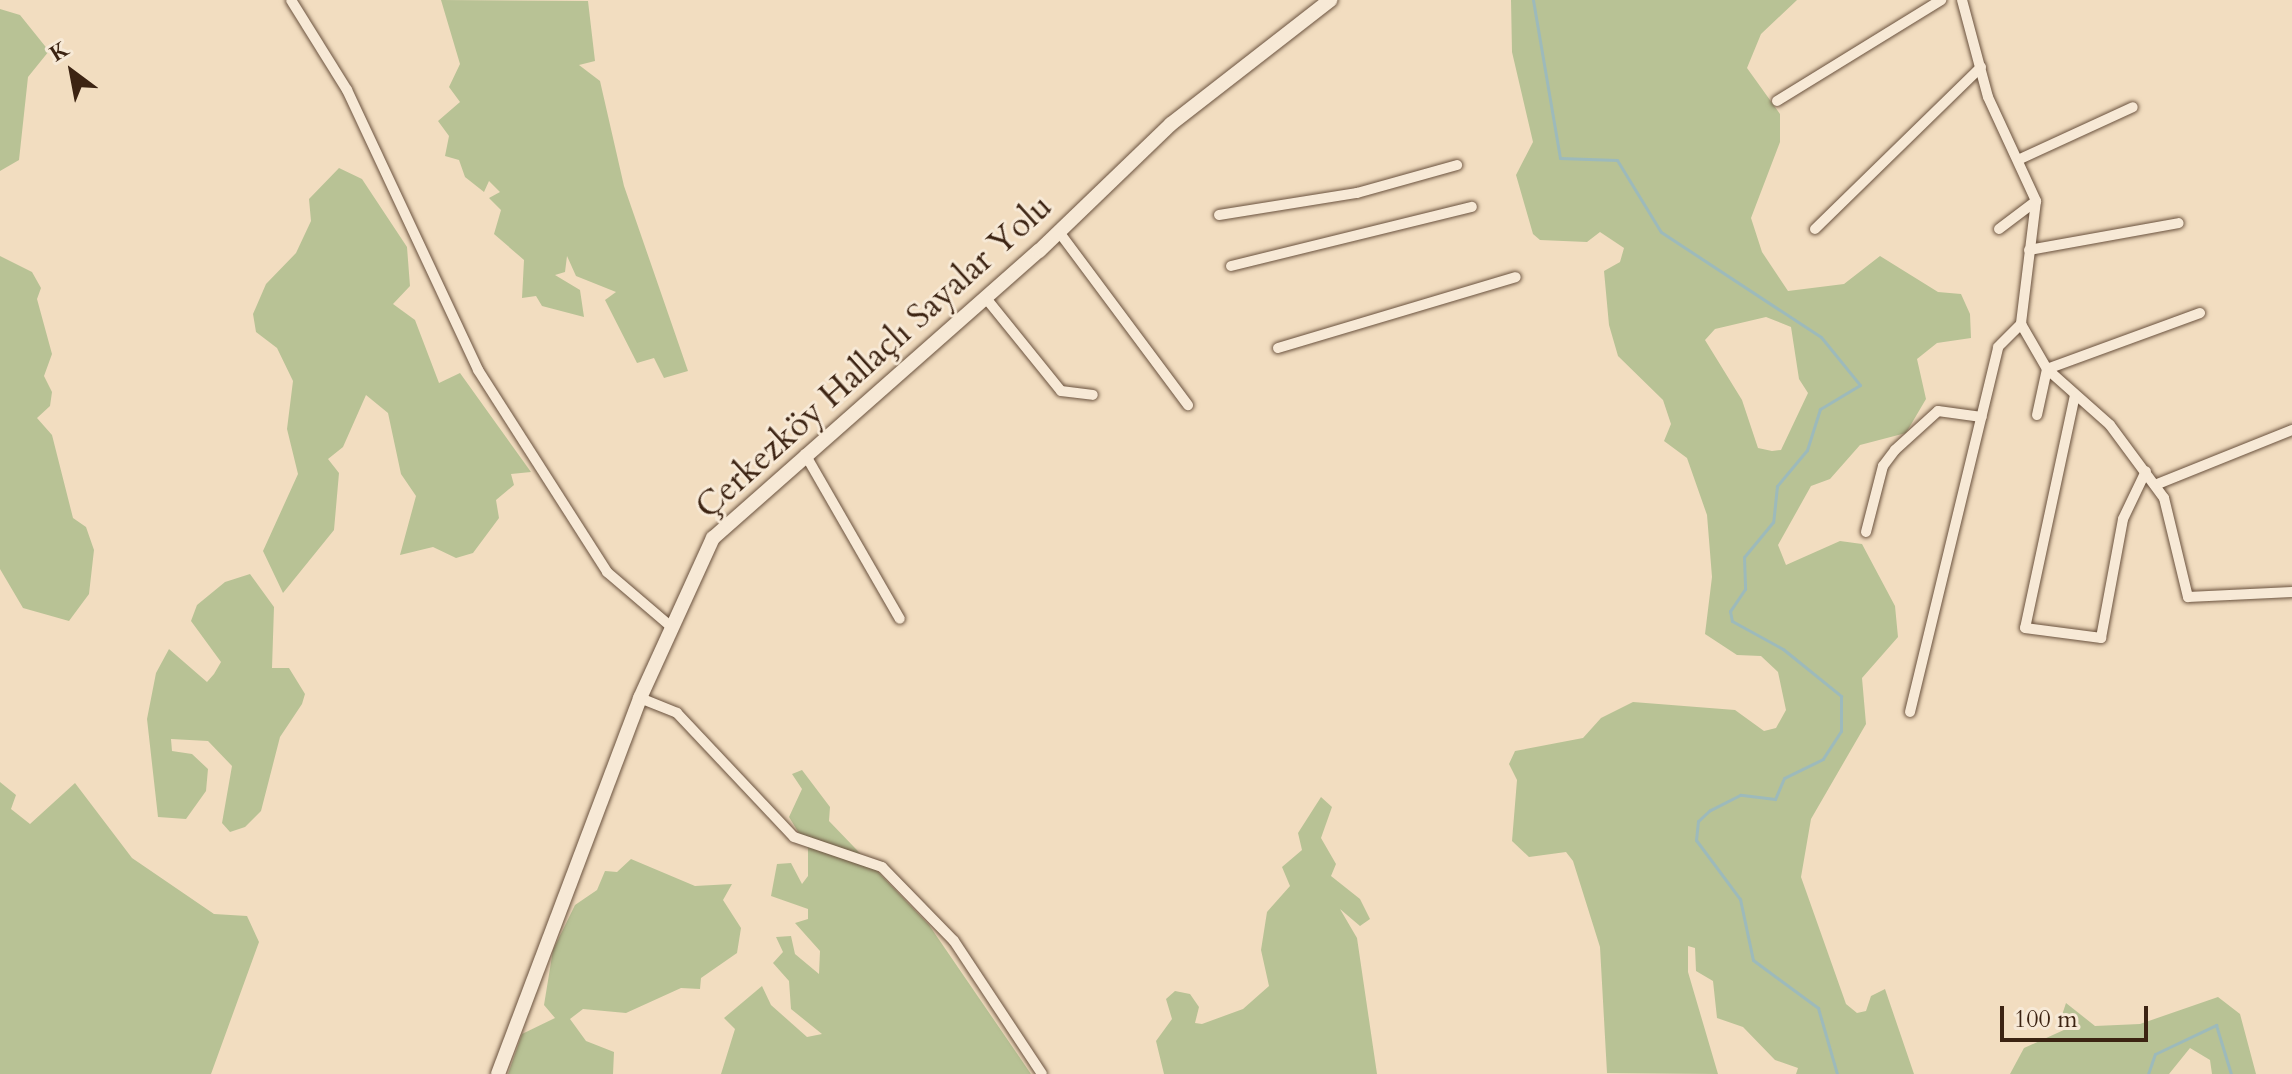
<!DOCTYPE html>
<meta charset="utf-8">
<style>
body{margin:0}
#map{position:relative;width:2292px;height:1074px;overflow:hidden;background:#f2ddc0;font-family:Cardo,serif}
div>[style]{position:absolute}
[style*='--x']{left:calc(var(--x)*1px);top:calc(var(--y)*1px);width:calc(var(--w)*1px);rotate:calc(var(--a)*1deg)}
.green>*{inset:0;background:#b8c295}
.stream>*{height:3px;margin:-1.5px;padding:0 1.5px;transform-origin:1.5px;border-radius:1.5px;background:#9dbabb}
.roads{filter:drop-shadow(0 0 2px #6a523e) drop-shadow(0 0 2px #6a523e)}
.street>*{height:10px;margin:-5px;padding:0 5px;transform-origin:5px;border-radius:5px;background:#f7e9d6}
.secondary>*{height:14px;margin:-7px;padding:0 7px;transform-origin:7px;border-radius:7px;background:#f7e9d6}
span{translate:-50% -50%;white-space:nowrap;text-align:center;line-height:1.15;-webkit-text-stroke:6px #f7e9d6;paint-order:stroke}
.street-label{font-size:34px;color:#3c2312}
.north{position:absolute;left:32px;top:32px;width:80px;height:80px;-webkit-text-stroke:6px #f7e9d6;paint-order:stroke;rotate:328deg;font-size:22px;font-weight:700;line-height:32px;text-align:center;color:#3c2312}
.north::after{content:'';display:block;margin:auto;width:28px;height:36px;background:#3c2312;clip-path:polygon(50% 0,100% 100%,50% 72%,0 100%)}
.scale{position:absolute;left:2000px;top:1006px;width:148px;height:36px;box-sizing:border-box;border:4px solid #3c2312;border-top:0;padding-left:10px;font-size:24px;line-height:28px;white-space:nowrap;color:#3c2312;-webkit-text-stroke:6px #f7e9d6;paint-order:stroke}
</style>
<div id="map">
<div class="green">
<div style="clip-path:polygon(441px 0,588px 1px,595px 61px,579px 65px,600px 81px,624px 186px,688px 371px,664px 378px,654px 358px,637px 363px,605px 300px,616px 292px,576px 276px,567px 256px,565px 272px,555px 275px,580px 290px,584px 317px,542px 306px,536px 296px,522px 298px,524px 260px,494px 234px,501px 210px,489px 198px,500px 192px,489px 181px,484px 192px,465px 177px,459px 160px,445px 156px,449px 136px,438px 121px,460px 102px,449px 87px,460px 64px)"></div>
<div style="clip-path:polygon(evenodd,1511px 0,1797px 0,1761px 34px,1747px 68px,1780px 114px,1780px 142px,1751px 218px,1762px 252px,1788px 291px,1844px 284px,1880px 256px,1938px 292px,1961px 294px,1970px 314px,1971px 338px,1937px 343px,1917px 359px,1926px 399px,1906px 433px,1860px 445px,1830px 479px,1811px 486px,1778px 545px,1786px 565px,1840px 541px,1862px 544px,1895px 606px,1898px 637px,1862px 678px,1866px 724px,1811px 819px,1801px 877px,1846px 1004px,1857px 1013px,1866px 1011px,1871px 996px,1885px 989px,1914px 1074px,1796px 1074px,1798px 1068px,1775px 1060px,1743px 1027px,1717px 1018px,1713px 981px,1696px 971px,1695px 948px,1688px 946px,1688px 972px,1718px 1074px,1607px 1073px,1600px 947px,1573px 861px,1566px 852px,1529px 857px,1512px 841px,1517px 780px,1509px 764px,1515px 751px,1583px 738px,1601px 718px,1633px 702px,1735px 710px,1764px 731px,1776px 728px,1786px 710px,1778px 672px,1761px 656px,1737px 655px,1705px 634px,1712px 577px,1707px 515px,1687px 458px,1664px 441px,1671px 424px,1663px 400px,1618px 356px,1609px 325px,1604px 271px,1620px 262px,1624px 248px,1600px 232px,1587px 242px,1540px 240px,1533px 234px,1516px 175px,1533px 142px,1512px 52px,1511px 0,1766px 317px,1791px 327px,1799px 379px,1808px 393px,1781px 450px,1772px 451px,1758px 448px,1742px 400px,1705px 340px,1715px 329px,1766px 317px)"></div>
<div style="clip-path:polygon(0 9px,20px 15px,49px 51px,28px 77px,19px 160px,0 171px)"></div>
<div style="clip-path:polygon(339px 168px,362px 179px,407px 247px,410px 286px,393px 304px,415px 320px,439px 383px,460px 373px,531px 472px,511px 474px,514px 485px,496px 500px,499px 518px,473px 553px,456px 558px,433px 547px,400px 555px,416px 496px,401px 474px,388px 413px,366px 395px,343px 447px,328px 459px,339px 473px,334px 530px,283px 593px,263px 551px,298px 474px,287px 429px,293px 381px,277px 348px,256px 332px,253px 314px,266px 284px,296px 253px,311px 221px,309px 199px)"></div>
<div style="clip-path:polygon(0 256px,32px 272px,41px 288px,37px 299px,52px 354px,44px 376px,52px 392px,50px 406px,37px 418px,52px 435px,73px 518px,86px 527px,94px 550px,89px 594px,69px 621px,23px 608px,0 569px)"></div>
<div style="clip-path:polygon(250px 574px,274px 607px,272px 668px,289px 668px,305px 694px,302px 704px,280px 737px,261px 811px,245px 827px,230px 832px,222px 823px,232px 766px,208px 741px,171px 739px,172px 751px,192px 754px,208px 769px,206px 791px,186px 819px,158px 817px,147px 719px,156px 673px,169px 649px,207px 682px,214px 674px,221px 662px,191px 621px,197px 605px,225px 582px)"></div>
<div style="clip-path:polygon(802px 770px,830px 807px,829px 821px,929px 925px,1031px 1074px,721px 1074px,735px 1029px,724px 1018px,762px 986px,771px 1005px,807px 1037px,822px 1034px,791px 1009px,789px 981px,773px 963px,783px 952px,776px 937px,791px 936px,795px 954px,819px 974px,820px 951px,795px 923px,808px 919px,808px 909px,771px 896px,777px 864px,791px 863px,802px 884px,808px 876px,808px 848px,789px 817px,802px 789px,792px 774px)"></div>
<div style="clip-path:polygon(0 782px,16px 795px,11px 809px,30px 824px,75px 783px,132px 858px,214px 914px,247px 916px,259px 942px,211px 1074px,0 1074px)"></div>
<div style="clip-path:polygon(1321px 797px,1332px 807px,1321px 838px,1336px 864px,1331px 876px,1360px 899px,1370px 919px,1360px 926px,1340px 909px,1357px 938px,1377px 1074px,1164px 1074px,1156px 1041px,1172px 1019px,1166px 999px,1175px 991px,1190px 994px,1199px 1007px,1195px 1023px,1202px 1024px,1243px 1009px,1269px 986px,1261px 950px,1267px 912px,1290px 886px,1282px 867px,1302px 850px,1298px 833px)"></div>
<div style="clip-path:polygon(631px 859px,695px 886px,732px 884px,723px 900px,741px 928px,737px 953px,701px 978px,700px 989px,681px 988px,626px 1013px,583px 1009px,570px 1019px,586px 1041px,614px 1052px,613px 1074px,508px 1074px,522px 1034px,555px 1018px,544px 1005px,553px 950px,575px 905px,597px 890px,605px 871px,617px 872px)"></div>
<div style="clip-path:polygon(2218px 997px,2240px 1014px,2256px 1074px,2212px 1074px,2210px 1060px,2190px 1048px,2169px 1074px,2010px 1074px,2024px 1048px,2066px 1029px,2060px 1021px,2066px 1003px,2095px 1026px,2140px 1024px)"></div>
</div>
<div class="stream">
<div style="--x:1533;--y:0;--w:160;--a:80.3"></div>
<div style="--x:1560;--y:158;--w:57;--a:2"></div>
<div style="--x:1617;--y:160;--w:84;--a:58.6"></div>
<div style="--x:1661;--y:232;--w:191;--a:33.3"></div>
<div style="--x:1821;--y:337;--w:62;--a:50.9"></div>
<div style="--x:1860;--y:385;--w:47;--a:149"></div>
<div style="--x:1820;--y:409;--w:43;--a:107.6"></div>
<div style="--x:1807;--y:450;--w:47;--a:129.8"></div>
<div style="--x:1777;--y:486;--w:36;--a:96"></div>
<div style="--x:1773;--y:522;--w:45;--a:129.6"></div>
<div style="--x:1744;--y:557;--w:32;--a:88"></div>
<div style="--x:1745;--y:589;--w:27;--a:124"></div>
<div style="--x:1730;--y:611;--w:10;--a:79"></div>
<div style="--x:1732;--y:621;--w:58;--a:28.8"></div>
<div style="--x:1783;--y:649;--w:75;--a:39"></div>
<div style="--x:1841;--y:696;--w:35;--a:90"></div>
<div style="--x:1841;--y:731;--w:33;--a:123"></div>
<div style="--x:1823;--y:759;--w:43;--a:154"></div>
<div style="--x:1784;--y:778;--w:23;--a:113"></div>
<div style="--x:1775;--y:799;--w:35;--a:-173"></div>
<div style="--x:1740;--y:795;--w:34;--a:153"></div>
<div style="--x:1710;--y:810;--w:16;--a:137"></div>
<div style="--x:1698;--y:821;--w:19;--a:96"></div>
<div style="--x:1696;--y:840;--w:74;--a:53.3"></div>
<div style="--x:1740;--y:899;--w:62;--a:78"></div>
<div style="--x:1753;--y:960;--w:81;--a:36.4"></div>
<div style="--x:1818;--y:1008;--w:69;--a:73.9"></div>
<div style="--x:2148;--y:1074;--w:21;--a:-71"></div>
<div style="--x:2155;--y:1054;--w:68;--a:-25.4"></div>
<div style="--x:2216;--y:1025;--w:51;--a:73"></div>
</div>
<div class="roads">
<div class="street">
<div style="--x:291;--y:0;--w:106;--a:58.1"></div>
<div style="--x:347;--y:90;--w:309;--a:64.9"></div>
<div style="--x:478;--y:370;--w:240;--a:57.4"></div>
<div style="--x:607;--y:572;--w:82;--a:40.5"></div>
<div style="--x:1962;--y:0;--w:100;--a:75"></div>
<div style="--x:1988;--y:97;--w:115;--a:65.2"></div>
<div style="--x:2036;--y:201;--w:124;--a:97"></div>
<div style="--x:2021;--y:324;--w:52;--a:60"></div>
<div style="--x:2047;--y:369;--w:84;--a:41.6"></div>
<div style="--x:2110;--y:425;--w:91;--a:53.5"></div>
<div style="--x:2164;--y:498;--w:102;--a:76.4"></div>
<div style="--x:2188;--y:597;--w:104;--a:-2.8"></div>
<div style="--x:1777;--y:101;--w:193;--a:-31.6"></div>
<div style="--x:2020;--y:159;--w:124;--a:-24.7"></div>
<div style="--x:1219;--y:215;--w:140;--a:-9.1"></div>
<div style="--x:1357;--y:193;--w:104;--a:-15.6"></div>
<div style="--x:1815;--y:229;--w:232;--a:-44.3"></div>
<div style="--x:1999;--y:229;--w:46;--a:-37.1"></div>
<div style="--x:1059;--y:232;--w:216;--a:53.3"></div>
<div style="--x:2029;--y:250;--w:152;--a:-10.2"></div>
<div style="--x:1231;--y:266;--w:248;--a:-13.8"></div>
<div style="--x:985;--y:297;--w:121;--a:51"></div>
<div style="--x:1061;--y:391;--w:32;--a:7"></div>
<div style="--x:1278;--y:348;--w:248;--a:-16.6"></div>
<div style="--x:2075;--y:395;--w:238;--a:102.1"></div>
<div style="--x:2025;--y:628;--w:77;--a:7.5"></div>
<div style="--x:2101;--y:638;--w:121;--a:-79.5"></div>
<div style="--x:2123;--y:519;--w:53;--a:-64.4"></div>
<div style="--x:2037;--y:415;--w:47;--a:-77.7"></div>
<div style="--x:2047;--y:369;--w:163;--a:-20.1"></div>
<div style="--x:805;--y:454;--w:190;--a:60.1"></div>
<div style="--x:2155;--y:485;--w:148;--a:-21.9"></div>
<div style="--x:1866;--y:532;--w:68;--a:-75.6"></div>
<div style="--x:1883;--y:466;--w:20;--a:-53"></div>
<div style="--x:1895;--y:450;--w:58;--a:-42.2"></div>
<div style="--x:1938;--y:411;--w:44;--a:7.8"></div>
<div style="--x:640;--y:698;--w:40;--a:22"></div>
<div style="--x:677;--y:713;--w:170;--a:46.7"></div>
<div style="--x:794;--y:837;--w:93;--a:18.8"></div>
<div style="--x:882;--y:867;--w:103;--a:45.8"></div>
<div style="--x:954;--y:941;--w:159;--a:56.5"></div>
<div style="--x:1910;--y:712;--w:375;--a:-76.4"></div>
<div style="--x:1998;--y:347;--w:33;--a:-45"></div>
</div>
<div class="secondary">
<div style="--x:498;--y:1074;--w:402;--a:-69.3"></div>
<div style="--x:640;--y:698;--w:176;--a:-65.5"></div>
<div style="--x:713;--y:538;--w:434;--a:-41.4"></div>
<div style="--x:1039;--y:251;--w:183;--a:-43.9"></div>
<div style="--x:1171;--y:124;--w:202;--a:-37.9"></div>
</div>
</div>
<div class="street-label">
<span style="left:874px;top:357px;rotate:-42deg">Çerkezköy Hallaçlı Sayalar Yolu</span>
</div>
<div class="north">K</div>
<div class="scale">100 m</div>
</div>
